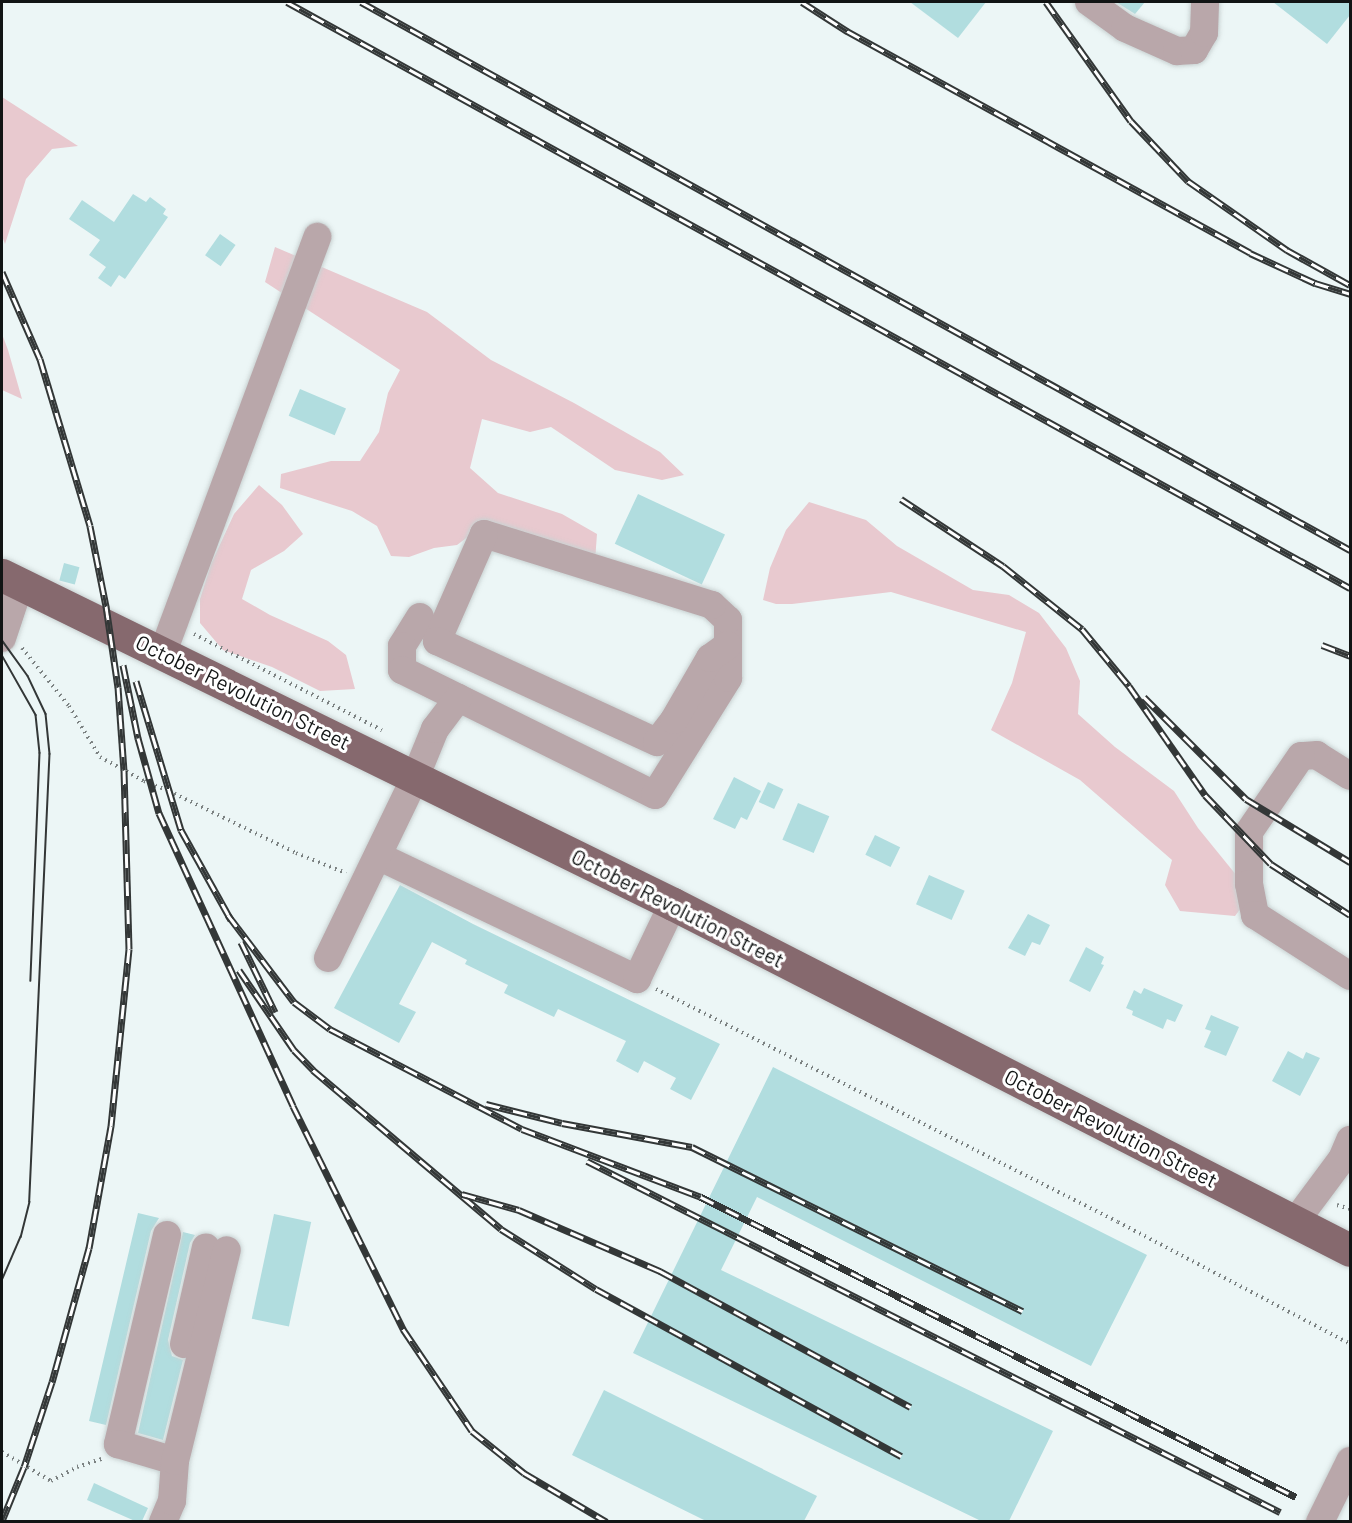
<!DOCTYPE html>
<style>
body{margin:0}
#map{position:relative;width:1352px;height:1523px;overflow:hidden;background:#ecf6f6;font-family:Barlow,sans-serif}
div>[style]{position:absolute}
[style*='--x']{left:calc(var(--x)*1px);top:calc(var(--y)*1px);width:calc(var(--w)*1px);rotate:calc(var(--a)*1deg)}
.green>*{inset:0;background:#e8c9cf}
.building>*{inset:0;background:#b1dddf;transform-origin:0 0}
.path>*{height:4px;margin-top:-2px;transform-origin:0;background:repeating-linear-gradient(90deg,#7b8181 0 1.5px,transparent 0 6px)}
.roads{filter:drop-shadow(0 0 2px #c9d2d2) drop-shadow(0 0 2px #c9d2d2)}
.minor>*{height:28px;margin:-14px;padding:0 14px;transform-origin:14px;border-radius:14px;background:#b9a7aa}
.major>*{height:33px;margin:-16.5px;padding:0 16.5px;transform-origin:16.5px;border-radius:16.5px;background:#86696e}
.tram>*{height:1.5px;margin:-0.75px;padding:0 0.75px;transform-origin:0.75px;border-radius:0.75px;background:#333737}
.rail>*{height:7px;margin-top:-3.5px;transform-origin:0;background:repeating-linear-gradient(90deg,#fff 0 14px,#333737 0 28px);box-sizing:border-box;border-block:2px solid #333737}
span{translate:-50% -50%;white-space:nowrap;text-align:center;line-height:1.15;-webkit-text-stroke:6px #fff;paint-order:stroke}
.street-label{font-size:21px;color:#111414}
.frame{position:absolute;inset:0;border:3px solid #111414;pointer-events:none}
</style>
<div id="map">
<div class="green">
<div style="clip-path:polygon(2px 97px,78px 146px,52px 149px,26px 179px,5px 244px,2px 236px)"></div>
<div style="clip-path:polygon(275px 247px,427px 312px,491px 360px,574px 403px,660px 452px,684px 475px,662px 480px,615px 470px,551px 427px,530px 432px,482px 419px,470px 468px,498px 493px,562px 514px,597px 534px,595px 561px,473px 533px,457px 545px,434px 548px,409px 557px,391px 556px,377px 526px,352px 511px,280px 488px,281px 474px,331px 461px,360px 461px,379px 432px,388px 393px,400px 370px,265px 282px)"></div>
<div style="clip-path:polygon(2px 334px,8px 350px,22px 399px,2px 390px)"></div>
<div style="clip-path:polygon(259px 485px,282px 505px,303px 534px,284px 551px,251px 570px,242px 599px,270px 615px,328px 641px,346px 655px,355px 689px,320px 691px,272px 667px,223px 650px,200px 623px,200px 599px,211px 564px,234px 514px)"></div>
<div style="clip-path:polygon(809px 502px,866px 520px,897px 546px,973px 590px,1009px 595px,1039px 613px,1066px 648px,1080px 681px,1078px 714px,1115px 747px,1174px 791px,1198px 828px,1237px 876px,1248px 899px,1235px 916px,1180px 911px,1165px 885px,1172px 860px,1080px 780px,991px 730px,1012px 683px,1026px 632px,891px 592px,792px 604px,776px 604px,763px 600px,770px 568px,786px 530px)"></div>
</div>
<div class="building">
<div style="clip-path:polygon(910px 2px,986px 2px,958px 38px)"></div>
<div style="clip-path:polygon(1116px 2px,1145px 2px,1135px 14px)"></div>
<div style="clip-path:polygon(1273px 2px,1350px 2px,1350px 15px,1327px 44px)"></div>
<div style="clip-path:polygon(133px 194px,146px 202px,150px 197px,166px 209px,163px 214px,168px 217px,125px 279px,119px 275px,111px 287px,98px 278px,106px 267px,89px 255px,100px 240px,69px 219px,82px 200px,114px 222px)"></div>
<div style="left:220px;top:234px;width:19px;height:26px;rotate:35deg"></div>
<div style="left:300px;top:389px;width:50px;height:29px;rotate:23deg"></div>
<div style="left:638px;top:494px;width:96px;height:55px;rotate:25deg"></div>
<div style="left:64px;top:563px;width:16px;height:18px;rotate:15deg"></div>
<div style="clip-path:polygon(734px 777px,761px 791px,747px 820px,741px 817px,735px 829px,713px 819px)"></div>
<div style="left:768px;top:782px;width:17px;height:22px;rotate:25deg"></div>
<div style="left:798px;top:803px;width:34px;height:40px;rotate:23deg"></div>
<div style="left:875px;top:835px;width:28px;height:22px;rotate:26deg"></div>
<div style="left:929px;top:875px;width:39px;height:32px;rotate:24deg"></div>
<div style="clip-path:polygon(400px 885px,473px 924px,720px 1044px,691px 1100px,670px 1089px,676px 1078px,644px 1061px,638px 1073px,616px 1061px,626px 1041px,558px 1009px,554px 1017px,504px 993px,508px 985px,465px 964px,467px 960px,432px 942px,399px 1004px,416px 1012px,399px 1043px,334px 1008px)"></div>
<div style="clip-path:polygon(1028px 914px,1050px 925px,1040px 945px,1032px 942px,1025px 956px,1008px 948px)"></div>
<div style="clip-path:polygon(1086px 947px,1104px 957px,1101px 964px,1104px 965px,1090px 992px,1069px 981px)"></div>
<div style="clip-path:polygon(1144px 988px,1183px 1005px,1175px 1022px,1167px 1019px,1163px 1029px,1132px 1015px,1133px 1011px,1126px 1008px,1134px 990px,1141px 994px)"></div>
<div style="clip-path:polygon(1211px 1015px,1239px 1027px,1226px 1056px,1204px 1047px,1211px 1031px,1205px 1029px)"></div>
<div style="clip-path:polygon(1288px 1051px,1303px 1059px,1306px 1052px,1320px 1058px,1300px 1096px,1272px 1081px)"></div>
<div style="clip-path:polygon(773px 1067px,1147px 1255px,1091px 1366px,757px 1197px,721px 1270px,1053px 1431px,1009px 1521px,981px 1521px,633px 1353px)"></div>
<div style="clip-path:polygon(138px 1213px,159px 1218px,151px 1231px,106px 1425px,89px 1421px)"></div>
<div style="left:274px;top:1214px;width:38px;height:107px;rotate:12deg"></div>
<div style="clip-path:polygon(183px 1232px,195px 1235px,190px 1243px,168px 1340px,172px 1356px,183px 1360px,163px 1440px,138px 1433px)"></div>
<div style="clip-path:polygon(604px 1390px,817px 1496px,804px 1521px,706px 1521px,572px 1455px)"></div>
<div style="clip-path:polygon(94px 1483px,148px 1508px,142px 1521px,135px 1521px,87px 1500px)"></div>
</div>
<div class="path">
<div style="--x:194;--y:634;--w:211;--a:27.1"></div>
<div style="--x:22;--y:648;--w:75;--a:51"></div>
<div style="--x:69;--y:706;--w:60;--a:58.7"></div>
<div style="--x:100;--y:757;--w:50;--a:28.6"></div>
<div style="--x:144;--y:781;--w:27;--a:22"></div>
<div style="--x:169;--y:791;--w:141;--a:26"></div>
<div style="--x:296;--y:853;--w:54;--a:21.8"></div>
<div style="--x:656;--y:989;--w:517;--a:26.76"></div>
<div style="--x:1118;--y:1222;--w:262;--a:27.7"></div>
<div style="--x:1337;--y:1205;--w:14;--a:17"></div>
<div style="--x:2;--y:1452;--w:57;--a:30.6"></div>
<div style="--x:51;--y:1481;--w:30;--a:-28"></div>
<div style="--x:77;--y:1467;--w:26;--a:-18"></div>
</div>
<div class="roads">
<div class="minor">
<div style="--x:1089;--y:2;--w:44;--a:35.8"></div>
<div style="--x:1125;--y:28;--w:57;--a:23.9"></div>
<div style="--x:1177;--y:51;--w:17;--a:-3"></div>
<div style="--x:1194;--y:50;--w:20;--a:-60"></div>
<div style="--x:1204;--y:33;--w:31;--a:-88"></div>
<div style="--x:420;--y:617;--w:34;--a:122"></div>
<div style="--x:402;--y:646;--w:24;--a:90"></div>
<div style="--x:402;--y:670;--w:282;--a:26.3"></div>
<div style="--x:655;--y:795;--w:138;--a:-58"></div>
<div style="--x:728;--y:678;--w:58;--a:-90"></div>
<div style="--x:728;--y:620;--w:22;--a:-137"></div>
<div style="--x:712;--y:605;--w:239;--a:-162.7"></div>
<div style="--x:484;--y:534;--w:117;--a:113.7"></div>
<div style="--x:437;--y:641;--w:242;--a:24.7"></div>
<div style="--x:657;--y:742;--w:28;--a:-52"></div>
<div style="--x:674;--y:720;--w:72;--a:-59.9"></div>
<div style="--x:710;--y:658;--w:22;--a:-36"></div>
<div style="--x:2;--y:638;--w:57;--a:-71.6"></div>
<div style="--x:163;--y:652;--w:443;--a:-69.6"></div>
<div style="--x:1350;--y:776;--w:39;--a:-148"></div>
<div style="--x:1317;--y:755;--w:16;--a:176"></div>
<div style="--x:1301;--y:756;--w:92;--a:124.4"></div>
<div style="--x:1249;--y:832;--w:52;--a:90"></div>
<div style="--x:1249;--y:884;--w:32;--a:79"></div>
<div style="--x:1255;--y:915;--w:113;--a:32.7"></div>
<div style="--x:378;--y:856;--w:287;--a:25.4"></div>
<div style="--x:637;--y:979;--w:83;--a:-64.4"></div>
<div style="--x:328;--y:958;--w:200;--a:-64.2"></div>
<div style="--x:415;--y:778;--w:53;--a:-67.8"></div>
<div style="--x:435;--y:729;--w:39;--a:-53"></div>
<div style="--x:1295;--y:1222;--w:79;--a:-53.3"></div>
<div style="--x:1342;--y:1159;--w:21;--a:-67"></div>
<div style="--x:167;--y:1235;--w:215;--a:103.2"></div>
<div style="--x:118;--y:1444;--w:59;--a:16.6"></div>
<div style="--x:184;--y:1344;--w:99;--a:-77.2"></div>
<div style="--x:163;--y:1522;--w:23;--a:-67"></div>
<div style="--x:172;--y:1501;--w:40;--a:-85.7"></div>
<div style="--x:175;--y:1461;--w:217;--a:-76.2"></div>
<div style="--x:1320;--y:1522;--w:68;--a:-63.8"></div>
</div>
<div class="major">
<div style="--x:2;--y:575;--w:747;--a:26.12"></div>
<div style="--x:673;--y:904;--w:760;--a:27.07"></div>
</div>
</div>
<div class="tram">
<div style="--x:2;--y:640;--w:44;--a:54.2"></div>
<div style="--x:28;--y:676;--w:42;--a:64.7"></div>
<div style="--x:46;--y:714;--w:40;--a:84.3"></div>
<div style="--x:50;--y:754;--w:448;--a:92.6"></div>
<div style="--x:30;--y:1202;--w:36;--a:104"></div>
<div style="--x:21;--y:1237;--w:48;--a:113.4"></div>
<div style="--x:2;--y:655;--w:69;--a:60.5"></div>
<div style="--x:36;--y:715;--w:38;--a:84"></div>
<div style="--x:40;--y:753;--w:228;--a:92.3"></div>
</div>
<div class="rail">
<div style="--x:287;--y:2;--w:1214;--a:28.87"></div>
<div style="--x:361;--y:2;--w:1131;--a:28.99"></div>
<div style="--x:802;--y:2;--w:54;--a:32.8"></div>
<div style="--x:847;--y:31;--w:460;--a:28.8"></div>
<div style="--x:1250;--y:253;--w:72;--a:24.8"></div>
<div style="--x:1315;--y:283;--w:37;--a:17"></div>
<div style="--x:1046;--y:2;--w:146;--a:54.5"></div>
<div style="--x:1131;--y:121;--w:83;--a:46.5"></div>
<div style="--x:1188;--y:181;--w:121;--a:34.9"></div>
<div style="--x:1287;--y:250;--w:72;--a:29.1"></div>
<div style="--x:2;--y:272;--w:95;--a:66.4"></div>
<div style="--x:40;--y:359;--w:174;--a:73.3"></div>
<div style="--x:90;--y:526;--w:82;--a:78.7"></div>
<div style="--x:106;--y:606;--w:82;--a:81.6"></div>
<div style="--x:118;--y:687;--w:83;--a:85.9"></div>
<div style="--x:124;--y:770;--w:179;--a:88.4"></div>
<div style="--x:129;--y:949;--w:178;--a:95.8"></div>
<div style="--x:111;--y:1126;--w:124;--a:100.2"></div>
<div style="--x:89;--y:1248;--w:139;--a:105.4"></div>
<div style="--x:52;--y:1382;--w:89;--a:108.2"></div>
<div style="--x:24;--y:1467;--w:58;--a:112.2"></div>
<div style="--x:901;--y:499;--w:122;--a:33.3"></div>
<div style="--x:1003;--y:566;--w:101;--a:38.6"></div>
<div style="--x:1082;--y:629;--w:74;--a:50.5"></div>
<div style="--x:1129;--y:686;--w:133;--a:55.1"></div>
<div style="--x:1205;--y:795;--w:95;--a:46.3"></div>
<div style="--x:1271;--y:864;--w:94;--a:32.8"></div>
<div style="--x:1322;--y:645;--w:30;--a:21"></div>
<div style="--x:123;--y:665;--w:75;--a:78.4"></div>
<div style="--x:138;--y:738;--w:78;--a:74.4"></div>
<div style="--x:159;--y:813;--w:322;--a:65.4"></div>
<div style="--x:293;--y:1106;--w:249;--a:63.7"></div>
<div style="--x:403;--y:1329;--w:123;--a:55.9"></div>
<div style="--x:472;--y:1431;--w:67;--a:38.9"></div>
<div style="--x:524;--y:1473;--w:96;--a:30.6"></div>
<div style="--x:136;--y:681;--w:156;--a:73.2"></div>
<div style="--x:181;--y:830;--w:103;--a:60.9"></div>
<div style="--x:1144;--y:697;--w:144;--a:45"></div>
<div style="--x:1246;--y:799;--w:122;--a:31.2"></div>
<div style="--x:228;--y:915;--w:109;--a:52.8"></div>
<div style="--x:294;--y:1002;--w:45;--a:36.9"></div>
<div style="--x:330;--y:1029;--w:216;--a:27.5"></div>
<div style="--x:522;--y:1129;--w:191;--a:20.8"></div>
<div style="--x:701;--y:1197;--w:666;--a:26.76"></div>
<div style="--x:241;--y:942;--w:78;--a:64.1"></div>
<div style="--x:239;--y:970;--w:97;--a:55.5"></div>
<div style="--x:294;--y:1050;--w:28;--a:46"></div>
<div style="--x:313;--y:1070;--w:246;--a:40.2"></div>
<div style="--x:501;--y:1229;--w:112;--a:32.3"></div>
<div style="--x:596;--y:1289;--w:348;--a:28.7"></div>
<div style="--x:486;--y:1104;--w:78;--a:14"></div>
<div style="--x:562;--y:1123;--w:132;--a:10.5"></div>
<div style="--x:692;--y:1147;--w:369;--a:26.4"></div>
<div style="--x:587;--y:1161;--w:777;--a:26.86"></div>
<div style="--x:462;--y:1194;--w:59;--a:15.7"></div>
<div style="--x:519;--y:1210;--w:154;--a:23.4"></div>
<div style="--x:660;--y:1271;--w:285;--a:28.5"></div>
</div>
<div class="street-label">
<span style="left:243px;top:692px;rotate:26deg">October Revolution Street</span>
<span style="left:678px;top:908px;rotate:27deg">October Revolution Street</span>
<span style="left:1111px;top:1128px;rotate:27deg">October Revolution Street</span>
</div>
<div class="frame"></div>
</div>
